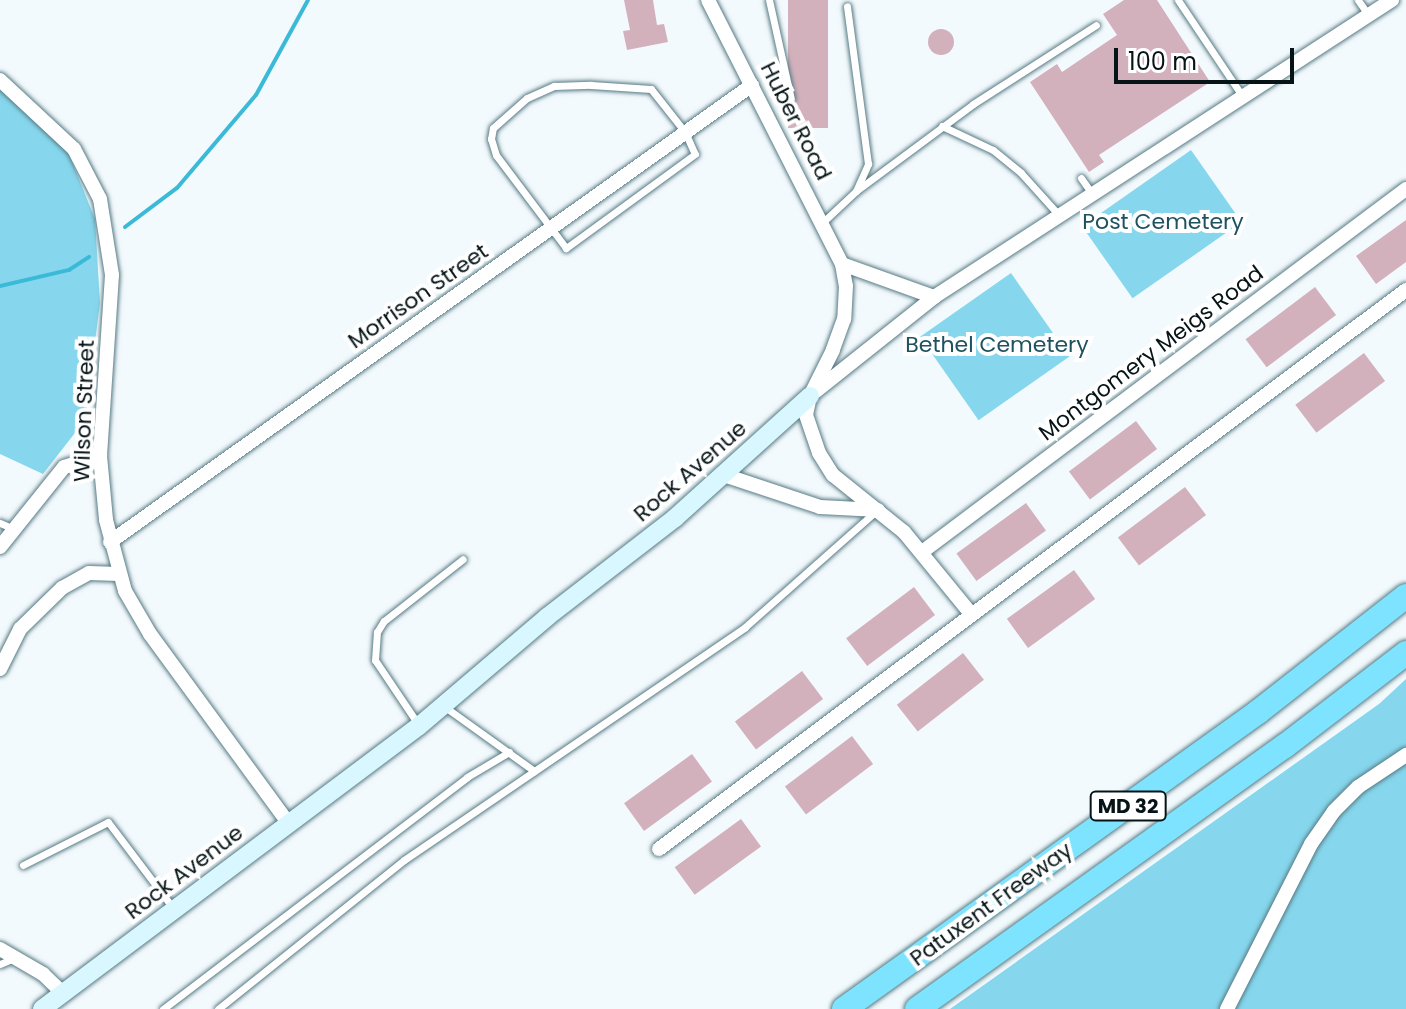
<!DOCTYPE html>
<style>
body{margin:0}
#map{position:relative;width:1406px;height:1009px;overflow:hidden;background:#f3fafd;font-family:Poppins,sans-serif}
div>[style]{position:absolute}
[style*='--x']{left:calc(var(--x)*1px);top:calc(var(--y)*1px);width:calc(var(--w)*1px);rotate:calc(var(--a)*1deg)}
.green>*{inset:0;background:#86d7ed;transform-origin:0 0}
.stream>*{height:4px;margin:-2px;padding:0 2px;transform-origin:2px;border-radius:2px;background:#3bbad8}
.building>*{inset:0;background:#d3b1bc;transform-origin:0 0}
.round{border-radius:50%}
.roads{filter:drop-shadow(0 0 2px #567a84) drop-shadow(0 0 2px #567a84)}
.lane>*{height:7px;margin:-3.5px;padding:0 3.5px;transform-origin:3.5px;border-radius:3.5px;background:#fff}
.street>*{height:14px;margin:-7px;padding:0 7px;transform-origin:7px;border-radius:7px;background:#fff}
.secondary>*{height:18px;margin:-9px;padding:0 9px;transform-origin:9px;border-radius:9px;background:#d8f7ff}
.highway>*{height:24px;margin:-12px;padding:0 12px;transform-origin:12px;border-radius:12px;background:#7ee3fe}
span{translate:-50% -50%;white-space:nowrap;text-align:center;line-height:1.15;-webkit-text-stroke:8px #fff;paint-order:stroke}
.shield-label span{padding:2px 6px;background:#fff;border:2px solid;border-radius:6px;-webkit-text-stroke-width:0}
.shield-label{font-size:20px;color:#061417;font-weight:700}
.street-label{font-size:22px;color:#061417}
.park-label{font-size:22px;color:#1e525f}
.scale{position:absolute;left:1114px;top:48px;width:180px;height:36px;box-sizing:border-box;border:4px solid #061417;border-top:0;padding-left:10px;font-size:24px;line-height:28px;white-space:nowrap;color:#061417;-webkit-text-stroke:6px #fff;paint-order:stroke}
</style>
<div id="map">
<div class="green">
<div style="clip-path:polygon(0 87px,66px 147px,95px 219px,100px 303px,85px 420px,43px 474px,0 454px)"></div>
<div style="left:1191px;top:150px;width:88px;height:133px;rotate:55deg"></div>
<div style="left:1011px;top:273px;width:102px;height:111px;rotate:55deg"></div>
<div style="clip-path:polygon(1406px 679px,1406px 1009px,950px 1009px,1379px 704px)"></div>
</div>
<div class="stream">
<div style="--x:125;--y:227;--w:65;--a:-36.9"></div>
<div style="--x:177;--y:188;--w:122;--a:-49.7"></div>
<div style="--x:256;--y:95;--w:108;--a:-61.3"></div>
<div style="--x:0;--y:286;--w:71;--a:-13.1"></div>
<div style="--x:69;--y:270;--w:24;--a:-33"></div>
</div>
<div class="building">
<div style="clip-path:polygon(624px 0,653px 0,657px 25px,664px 24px,668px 42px,627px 50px,623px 31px,630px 30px)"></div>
<div style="left:788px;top:0;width:40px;height:128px"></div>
<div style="clip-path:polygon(1124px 0,1157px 0,1210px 82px,1099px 155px,1104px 162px,1089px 172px,1030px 82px,1057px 64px,1062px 72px,1117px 35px,1103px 14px)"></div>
<div class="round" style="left:928px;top:29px;width:26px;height:26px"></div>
<div style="clip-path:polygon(1406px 220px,1406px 262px,1376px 284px,1356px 256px)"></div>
<div style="left:1315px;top:287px;width:35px;height:87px;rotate:53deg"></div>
<div style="left:1364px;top:353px;width:35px;height:86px;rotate:53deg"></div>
<div style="left:1136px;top:421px;width:35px;height:84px;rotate:53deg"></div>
<div style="left:1185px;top:487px;width:35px;height:84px;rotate:53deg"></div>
<div style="left:1026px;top:503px;width:34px;height:86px;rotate:54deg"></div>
<div style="left:1074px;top:570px;width:36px;height:83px;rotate:54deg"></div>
<div style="left:914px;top:587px;width:35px;height:85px;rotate:53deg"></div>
<div style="left:963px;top:653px;width:34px;height:84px;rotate:52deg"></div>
<div style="left:802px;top:671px;width:35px;height:84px;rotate:53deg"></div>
<div style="left:852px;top:736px;width:35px;height:84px;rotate:53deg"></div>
<div style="left:692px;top:754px;width:34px;height:84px;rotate:54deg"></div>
<div style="left:741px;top:819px;width:34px;height:82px;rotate:54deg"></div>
</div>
<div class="roads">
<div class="lane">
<div style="--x:769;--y:0;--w:101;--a:77.5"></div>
<div style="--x:1178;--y:0;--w:117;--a:56.2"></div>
<div style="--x:1358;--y:0;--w:19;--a:55"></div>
<div style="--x:591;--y:85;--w:60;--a:3.8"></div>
<div style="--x:651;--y:89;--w:55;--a:51.7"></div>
<div style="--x:685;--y:132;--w:24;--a:66"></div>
<div style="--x:695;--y:154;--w:160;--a:143.9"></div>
<div style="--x:566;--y:248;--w:116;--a:-127"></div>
<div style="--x:496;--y:155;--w:17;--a:-107"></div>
<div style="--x:491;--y:139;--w:11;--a:-80"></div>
<div style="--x:493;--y:128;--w:45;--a:-41.4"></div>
<div style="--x:527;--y:98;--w:30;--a:-24"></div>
<div style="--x:554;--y:86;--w:37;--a:-2"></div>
<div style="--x:942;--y:126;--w:56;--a:25.2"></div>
<div style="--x:993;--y:150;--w:36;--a:39"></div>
<div style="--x:1021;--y:173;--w:57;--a:47.9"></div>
<div style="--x:1081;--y:178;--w:19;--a:55"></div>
<div style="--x:856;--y:191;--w:146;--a:-36.6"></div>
<div style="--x:973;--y:104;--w:146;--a:-32.7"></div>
<div style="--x:823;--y:222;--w:45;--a:-43.2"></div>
<div style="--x:856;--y:191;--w:30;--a:-66"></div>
<div style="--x:868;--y:164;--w:159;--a:-97.6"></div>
<div style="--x:0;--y:523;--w:15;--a:23"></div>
<div style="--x:445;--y:707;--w:110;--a:35.7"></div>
<div style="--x:418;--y:724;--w:77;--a:-123.9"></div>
<div style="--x:375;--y:660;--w:28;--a:-86"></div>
<div style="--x:377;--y:632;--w:13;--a:-58"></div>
<div style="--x:384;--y:621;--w:100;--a:-38.1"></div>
<div style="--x:23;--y:865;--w:95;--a:-26.8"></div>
<div style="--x:108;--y:822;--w:108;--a:52.9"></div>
<div style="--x:0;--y:964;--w:15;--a:-23"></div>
<div style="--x:163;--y:1009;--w:382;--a:-37.3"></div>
<div style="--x:467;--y:777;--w:49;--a:-30.8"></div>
<div style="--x:218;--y:1009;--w:238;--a:-38.7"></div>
<div style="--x:404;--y:860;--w:413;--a:-34.3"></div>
<div style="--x:745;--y:627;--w:175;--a:-41.5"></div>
</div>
<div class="street">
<div style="--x:708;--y:0;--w:296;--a:63.1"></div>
<div style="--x:842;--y:264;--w:22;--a:80"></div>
<div style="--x:846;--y:286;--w:33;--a:93"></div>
<div style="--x:844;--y:319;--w:33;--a:110"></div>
<div style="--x:833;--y:350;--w:51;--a:116.6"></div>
<div style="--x:810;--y:396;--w:19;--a:102"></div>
<div style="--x:806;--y:415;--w:40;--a:71.1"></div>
<div style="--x:819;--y:453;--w:26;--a:58"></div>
<div style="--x:833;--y:475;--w:91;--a:38.8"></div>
<div style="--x:904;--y:532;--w:106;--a:50.7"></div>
<div style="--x:0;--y:80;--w:101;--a:43"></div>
<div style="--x:74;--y:149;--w:56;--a:62.5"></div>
<div style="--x:100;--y:199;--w:77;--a:81"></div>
<div style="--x:112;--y:275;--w:181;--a:93.8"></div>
<div style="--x:100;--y:456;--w:64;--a:84.6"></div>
<div style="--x:106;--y:520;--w:73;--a:75"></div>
<div style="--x:125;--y:591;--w:50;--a:59.8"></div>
<div style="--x:150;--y:634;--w:235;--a:53.8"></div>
<div style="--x:842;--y:264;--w:98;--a:19.7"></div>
<div style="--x:816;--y:391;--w:151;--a:-38.5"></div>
<div style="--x:934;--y:297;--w:546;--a:-32.96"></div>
<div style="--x:724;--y:475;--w:101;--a:18.4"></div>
<div style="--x:820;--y:507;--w:58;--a:3"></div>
<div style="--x:110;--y:542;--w:788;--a:-35.44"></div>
<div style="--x:0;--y:547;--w:102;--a:-51.3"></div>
<div style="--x:64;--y:467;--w:38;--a:-17"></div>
<div style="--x:922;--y:552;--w:605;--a:-36.87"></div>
<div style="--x:0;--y:669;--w:45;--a:-63.4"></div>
<div style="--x:20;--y:629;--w:59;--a:-44.3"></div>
<div style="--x:62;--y:588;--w:31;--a:-29"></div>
<div style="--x:89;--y:573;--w:30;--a:2"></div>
<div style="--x:659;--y:849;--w:933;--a:-36.81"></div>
<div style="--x:0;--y:949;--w:50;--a:30.2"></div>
<div style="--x:43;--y:974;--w:28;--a:44"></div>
<div style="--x:1227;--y:1009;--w:185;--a:-63"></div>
<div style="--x:1311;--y:844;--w:40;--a:-55.1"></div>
<div style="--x:1334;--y:811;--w:34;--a:-45"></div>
<div style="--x:1358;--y:787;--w:58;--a:-33.7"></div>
</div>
<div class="secondary">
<div style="--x:42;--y:1009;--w:471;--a:-36.9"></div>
<div style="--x:419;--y:726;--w:168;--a:-40.4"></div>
<div style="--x:547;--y:617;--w:162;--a:-37.7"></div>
<div style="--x:675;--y:518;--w:182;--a:-42.1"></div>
</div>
<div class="highway">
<div style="--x:844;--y:1009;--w:510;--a:-35.66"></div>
<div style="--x:1258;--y:712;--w:188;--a:-38.1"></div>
<div style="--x:917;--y:1009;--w:452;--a:-35.6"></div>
<div style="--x:1285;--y:746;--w:153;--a:-37.5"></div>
</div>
</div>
<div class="shield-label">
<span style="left:1128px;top:806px">MD 32</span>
</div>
<div class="street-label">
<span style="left:796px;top:121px;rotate:63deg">Huber Road</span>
<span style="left:418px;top:296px;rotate:-35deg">Morrison Street</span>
<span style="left:1151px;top:353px;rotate:-37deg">Montgomery Meigs Road</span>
<span style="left:84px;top:411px;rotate:-88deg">Wilson Street</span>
<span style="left:690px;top:471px;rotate:-41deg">Rock Avenue</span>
<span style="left:184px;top:872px;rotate:-37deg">Rock Avenue</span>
<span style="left:991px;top:904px;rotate:-36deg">Patuxent Freeway</span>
</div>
<div class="park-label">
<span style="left:1163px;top:222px">Post Cemetery</span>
<span style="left:997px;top:345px">Bethel Cemetery</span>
</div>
<div class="scale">100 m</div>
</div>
